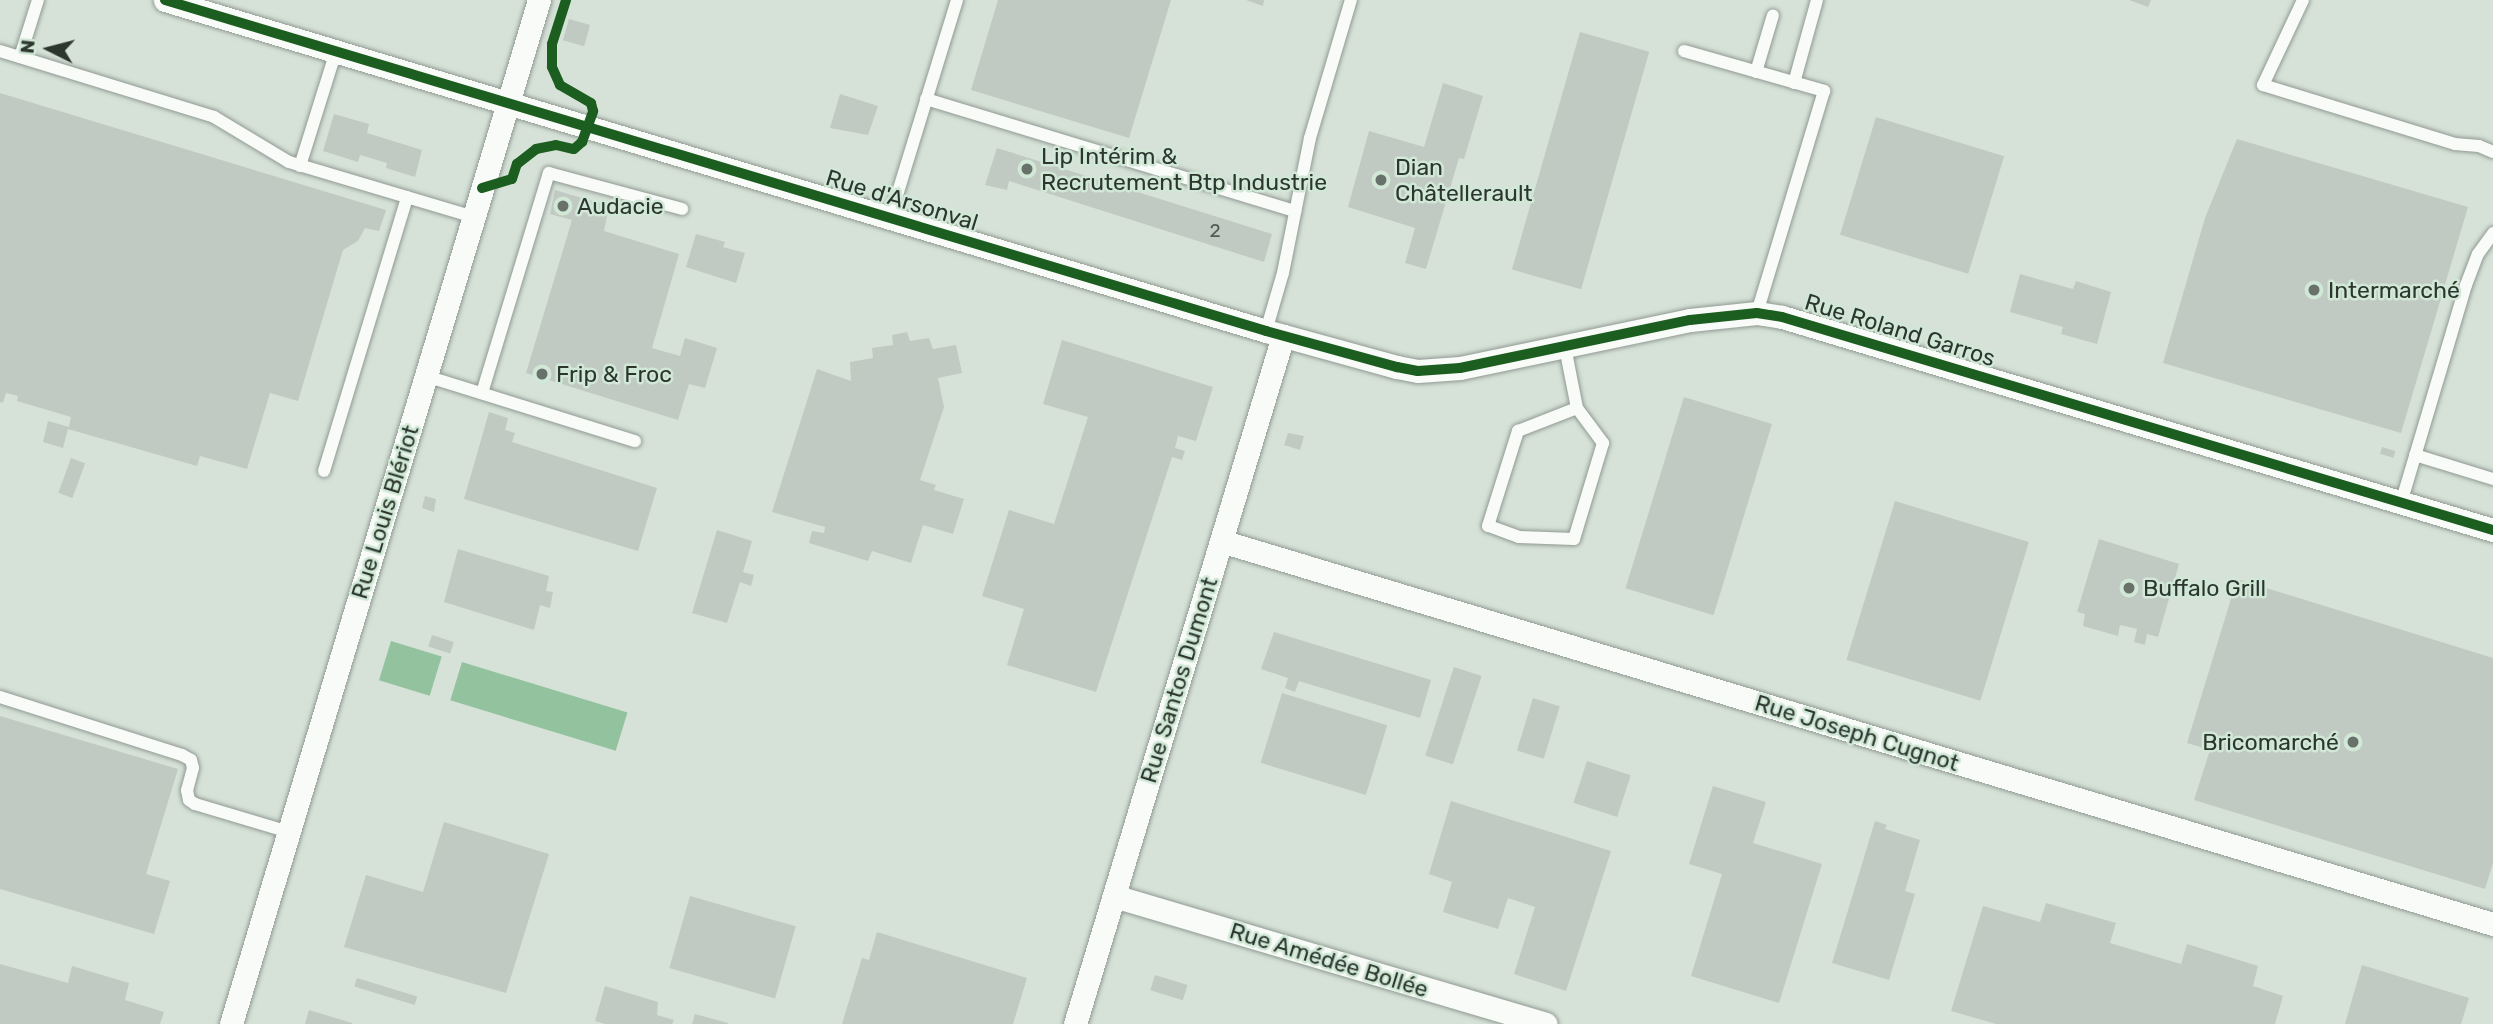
<!DOCTYPE html>
<meta charset="utf-8">
<style>
body{margin:0}
#map{position:relative;width:2493px;height:1024px;overflow:hidden;background:#d6e2d8;font-family:Rubik,sans-serif}
div>[style]{position:absolute}
[style*='--x']{left:calc(var(--x)*1px);top:calc(var(--y)*1px);width:calc(var(--w)*1px);rotate:calc(var(--a)*1deg)}
.water>*{inset:0;background:#93c29f;transform-origin:0 0}
.building>*{inset:0;background:#c0c9c2;transform-origin:0 0}
.roads{filter:drop-shadow(0 0 2px #919a93) drop-shadow(0 0 2px #919a93)}
.lane>*{height:12px;margin:-6px;padding:0 6px;transform-origin:6px;border-radius:6px;background:#f9fbf9}
.street>*{height:23px;margin:-11.5px;padding:0 11.5px;transform-origin:11.5px;border-radius:11.5px;background:#f9fbf9}
.cycleway>*{height:10px;margin:-5px;padding:0 5px;transform-origin:5px;border-radius:5px;background:#1b5e20}
.dots>*{width:19px;height:19px;translate:-50% -50%;box-sizing:border-box;border:4px solid #d0e8d5;border-radius:50%}
span{translate:-50% -50%;white-space:nowrap;text-align:center;line-height:1.15;-webkit-text-stroke:5px #d0e8d5;paint-order:stroke}
.number-label{font-size:19px;color:#525c54}
.number-label span{-webkit-text-stroke-width:0}
.poi-label{font-size:23px;color:#2c362e}
.left{translate:0 -50%;text-align:left}
.right{translate:-100% -50%;text-align:right}
.street-label{font-size:23px;color:#2c362e}
.north{position:absolute;left:14px;top:14px;width:70px;height:70px;-webkit-text-stroke:5px #d0e8d5;paint-order:stroke;rotate:276deg;font-size:19px;font-weight:700;line-height:28px;text-align:center;color:#2c362e}
.north::after{content:'';display:block;margin:auto;width:24px;height:32px;background:#2c362e;clip-path:polygon(50% 0,100% 100%,50% 72%,0 100%)}
</style>
<div id="map">
<div class="water">
<div style="left:391px;top:641px;width:53px;height:41px;rotate:17deg"></div>
<div style="left:462px;top:662px;width:173px;height:40px;rotate:17deg"></div>
</div>
<div class="building">
<div style="clip-path:polygon(998px 0,1171px 0,1129px 138px,971px 90px)"></div>
<div style="clip-path:polygon(1246px 0,1264px 0,1263px 6px)"></div>
<div style="clip-path:polygon(2129px 0,2151px 0,2148px 7px)"></div>
<div style="left:569px;top:19px;width:22px;height:22px;rotate:16deg"></div>
<div style="left:1580px;top:32px;width:72px;height:247px;rotate:16deg"></div>
<div style="clip-path:polygon(1443px 83px,1483px 96px,1464px 159px,1459px 158px,1426px 269px,1405px 263px,1415px 228px,1348px 207px,1369px 131px,1424px 147px)"></div>
<div style="clip-path:polygon(0 93px,386px 210px,379px 231px,365px 228px,358px 241px,343px 250px,298px 401px,270px 393px,247px 469px,200px 456px,197px 466px,68px 429px,63px 448px,43px 442px,48px 421px,69px 427px,71px 417px,17px 401px,18px 396px,6px 393px,3px 403px,0 402px)"></div>
<div style="clip-path:polygon(840px 94px,878px 106px,868px 135px,830px 128px)"></div>
<div style="clip-path:polygon(334px 114px,369px 124px,367px 133px,422px 150px,415px 177px,386px 168px,387px 163px,360px 155px,358px 162px,323px 151px)"></div>
<div style="left:1876px;top:117px;width:134px;height:123px;rotate:17deg"></div>
<div style="clip-path:polygon(2237px 139px,2468px 207px,2401px 433px,2163px 363px,2205px 218px)"></div>
<div style="clip-path:polygon(997px 148px,1272px 234px,1264px 262px,1009px 181px,1007px 190px,985px 185px)"></div>
<div style="clip-path:polygon(555px 190px,609px 206px,604px 231px,679px 254px,652px 348px,680px 356px,685px 338px,717px 348px,705px 388px,689px 384px,678px 420px,526px 373px,572px 220px,550px 214px)"></div>
<div style="clip-path:polygon(696px 234px,725px 242px,723px 247px,745px 253px,736px 283px,686px 267px)"></div>
<div style="clip-path:polygon(2020px 274px,2073px 289px,2076px 281px,2111px 292px,2097px 344px,2061px 334px,2063px 327px,2010px 312px)"></div>
<div style="clip-path:polygon(907px 332px,910px 341px,929px 338px,933px 349px,956px 345px,962px 373px,938px 378px,944px 407px,920px 480px,936px 485px,934px 490px,964px 499px,953px 534px,923px 525px,911px 563px,872px 551px,868px 561px,809px 543px,812px 531px,824px 533px,825px 527px,772px 512px,817px 369px,851px 381px,850px 362px,873px 358px,872px 348px,893px 345px,892px 335px)"></div>
<div style="clip-path:polygon(1062px 340px,1213px 387px,1196px 441px,1178px 436px,1175px 448px,1185px 451px,1182px 460px,1172px 457px,1096px 692px,1007px 665px,1024px 609px,982px 596px,1009px 510px,1054px 524px,1088px 417px,1043px 404px)"></div>
<div style="left:1684px;top:397px;width:92px;height:200px;rotate:17deg"></div>
<div style="clip-path:polygon(489px 412px,508px 418px,505px 430px,515px 433px,512px 442px,657px 488px,638px 551px,464px 499px)"></div>
<div style="clip-path:polygon(1288px 433px,1304px 436px,1300px 450px,1284px 445px)"></div>
<div style="left:2382px;top:447px;width:14px;height:7px;rotate:17deg"></div>
<div style="left:71px;top:458px;width:15px;height:37px;rotate:20deg"></div>
<div style="clip-path:polygon(425px 496px,436px 499px,434px 512px,422px 508px)"></div>
<div style="left:1895px;top:501px;width:140px;height:166px;rotate:17deg"></div>
<div style="clip-path:polygon(717px 530px,752px 541px,743px 572px,754px 575px,751px 586px,740px 582px,727px 623px,692px 613px)"></div>
<div style="clip-path:polygon(2099px 539px,2179px 564px,2158px 637px,2147px 634px,2145px 645px,2134px 642px,2137px 629px,2120px 625px,2118px 636px,2083px 626px,2085px 614px,2077px 612px)"></div>
<div style="clip-path:polygon(458px 549px,549px 576px,546px 591px,553px 592px,550px 608px,540px 605px,534px 630px,444px 602px)"></div>
<div style="clip-path:polygon(2237px 579px,2493px 658px,2493px 863px,2485px 889px,2194px 800px,2210px 750px,2187px 743px)"></div>
<div style="clip-path:polygon(1274px 632px,1431px 680px,1420px 718px,1299px 681px,1295px 692px,1285px 688px,1288px 678px,1261px 669px)"></div>
<div style="left:432px;top:635px;width:23px;height:12px;rotate:18deg"></div>
<div style="left:1454px;top:667px;width:29px;height:93px;rotate:18deg"></div>
<div style="left:1282px;top:693px;width:110px;height:73px;rotate:17deg"></div>
<div style="left:1533px;top:698px;width:28px;height:55px;rotate:17deg"></div>
<div style="clip-path:polygon(0 716px,178px 769px,146px 874px,170px 881px,154px 934px,0 889px)"></div>
<div style="left:1587px;top:761px;width:46px;height:44px;rotate:18deg"></div>
<div style="clip-path:polygon(1713px 786px,1766px 802px,1753px 843px,1822px 864px,1779px 1003px,1691px 976px,1722px 874px,1689px 864px)"></div>
<div style="clip-path:polygon(1451px 801px,1611px 851px,1566px 991px,1514px 974px,1535px 907px,1508px 898px,1498px 929px,1443px 912px,1452px 882px,1429px 874px)"></div>
<div style="clip-path:polygon(1875px 821px,1887px 825px,1885px 829px,1920px 840px,1905px 891px,1915px 894px,1889px 980px,1832px 963px)"></div>
<div style="clip-path:polygon(444px 822px,549px 854px,506px 993px,344px 947px,366px 875px,423px 892px)"></div>
<div style="left:690px;top:896px;width:110px;height:75px;rotate:16deg"></div>
<div style="clip-path:polygon(2046px 903px,2116px 923px,2110px 943px,2181px 964px,2187px 944px,2258px 966px,2253px 986px,2283px 996px,2275px 1024px,1996px 1024px,1951px 1011px,1983px 906px,2040px 922px)"></div>
<div style="clip-path:polygon(877px 932px,1027px 978px,1013px 1024px,842px 1024px,862px 958px,869px 960px)"></div>
<div style="clip-path:polygon(0 964px,68px 983px,72px 966px,129px 983px,125px 1000px,164px 1012px,160px 1024px,0 1024px)"></div>
<div style="clip-path:polygon(2362px 965px,2469px 998px,2461px 1024px,2345px 1024px)"></div>
<div style="left:1155px;top:975px;width:34px;height:16px;rotate:17deg"></div>
<div style="left:357px;top:978px;width:63px;height:9px;rotate:17deg"></div>
<div style="clip-path:polygon(605px 986px,658px 1002px,657px 1015px,674px 1020px,672px 1024px,605px 1024px,595px 1021px)"></div>
<div style="clip-path:polygon(309px 1010px,352px 1023px,352px 1024px,305px 1024px)"></div>
<div style="clip-path:polygon(695px 1014px,728px 1023px,728px 1024px,692px 1024px)"></div>
</div>
<div class="roads">
<div class="lane">
<div style="--x:2303;--y:0;--w:94;--a:115.2"></div>
<div style="--x:2263;--y:85;--w:201;--a:17.1"></div>
<div style="--x:2455;--y:144;--w:24;--a:5"></div>
<div style="--x:2479;--y:146;--w:15;--a:23"></div>
<div style="--x:0;--y:51;--w:224;--a:17.1"></div>
<div style="--x:214;--y:117;--w:87;--a:31"></div>
<div style="--x:289;--y:162;--w:193;--a:16.6"></div>
<div style="--x:1684;--y:51;--w:146;--a:15.9"></div>
<div style="--x:1824;--y:91;--w:232;--a:106.8"></div>
<div style="--x:20;--y:57;--w:60;--a:-72.5"></div>
<div style="--x:1756;--y:72;--w:59;--a:-73.4"></div>
<div style="--x:1794;--y:83;--w:86;--a:-74.5"></div>
<div style="--x:926;--y:99;--w:386;--a:16.9"></div>
<div style="--x:300;--y:166;--w:121;--a:-72.6"></div>
<div style="--x:890;--y:218;--w:228;--a:-72.9"></div>
<div style="--x:1266;--y:331;--w:60;--a:-73.7"></div>
<div style="--x:1283;--y:273;--w:138;--a:-78.7"></div>
<div style="--x:1310;--y:138;--w:144;--a:-73.5"></div>
<div style="--x:1565;--y:347;--w:62;--a:78.9"></div>
<div style="--x:1577;--y:408;--w:44;--a:53.4"></div>
<div style="--x:1603;--y:443;--w:100;--a:106.8"></div>
<div style="--x:1574;--y:539;--w:55;--a:-177.9"></div>
<div style="--x:1519;--y:537;--w:33;--a:-160"></div>
<div style="--x:1488;--y:526;--w:100;--a:-72.5"></div>
<div style="--x:1518;--y:431;--w:63;--a:-21.3"></div>
<div style="--x:426;--y:376;--w:219;--a:17.3"></div>
<div style="--x:482;--y:393;--w:230;--a:-73.1"></div>
<div style="--x:549;--y:173;--w:138;--a:15.1"></div>
<div style="--x:2415;--y:455;--w:82;--a:17.1"></div>
<div style="--x:324;--y:471;--w:286;--a:-73.1"></div>
<div style="--x:2401;--y:503;--w:227;--a:-73.4"></div>
<div style="--x:2466;--y:285;--w:33;--a:-69"></div>
<div style="--x:2478;--y:254;--w:26;--a:-54"></div>
<div style="--x:0;--y:697;--w:191;--a:17.7"></div>
<div style="--x:182;--y:755;--w:10;--a:29"></div>
<div style="--x:191;--y:760;--w:8;--a:76"></div>
<div style="--x:193;--y:768;--w:23;--a:105"></div>
<div style="--x:187;--y:790;--w:10;--a:79"></div>
<div style="--x:189;--y:800;--w:7;--a:34"></div>
<div style="--x:195;--y:804;--w:98;--a:16.6"></div>
</div>
<div class="street">
<div style="--x:165;--y:0;--w:1150;--a:16.73"></div>
<div style="--x:1266;--y:331;--w:136;--a:15.4"></div>
<div style="--x:1397;--y:367;--w:21;--a:11"></div>
<div style="--x:1418;--y:371;--w:42;--a:-4.1"></div>
<div style="--x:1460;--y:368;--w:235;--a:-11.8"></div>
<div style="--x:1690;--y:320;--w:67;--a:-6"></div>
<div style="--x:1757;--y:313;--w:25;--a:9"></div>
<div style="--x:1782;--y:317;--w:742;--a:16.68"></div>
<div style="--x:1221;--y:541;--w:1328;--a:16.76"></div>
<div style="--x:1114;--y:896;--w:450;--a:16.5"></div>
<div style="--x:231;--y:1024;--w:1069;--a:-73.26"></div>
<div style="--x:1075;--y:1024;--w:719;--a:-73.18"></div>
</div>
</div>
<div class="cycleway">
<div style="--x:165;--y:0;--w:1150;--a:16.73"></div>
<div style="--x:1266;--y:331;--w:136;--a:15.4"></div>
<div style="--x:1397;--y:367;--w:21;--a:11"></div>
<div style="--x:1418;--y:371;--w:42;--a:-4.1"></div>
<div style="--x:1460;--y:368;--w:235;--a:-11.8"></div>
<div style="--x:1690;--y:320;--w:67;--a:-6"></div>
<div style="--x:1757;--y:313;--w:25;--a:9"></div>
<div style="--x:1782;--y:317;--w:742;--a:16.68"></div>
<div style="--x:482;--y:188;--w:31;--a:-17"></div>
<div style="--x:512;--y:179;--w:16;--a:-72"></div>
<div style="--x:517;--y:164;--w:24;--a:-38"></div>
<div style="--x:536;--y:149;--w:20;--a:-11"></div>
<div style="--x:556;--y:145;--w:18;--a:13"></div>
<div style="--x:574;--y:149;--w:11;--a:-41"></div>
<div style="--x:582;--y:142;--w:33;--a:-70"></div>
<div style="--x:593;--y:111;--w:8;--a:-104"></div>
<div style="--x:591;--y:103;--w:36;--a:-150"></div>
<div style="--x:560;--y:85;--w:20;--a:-114"></div>
<div style="--x:552;--y:67;--w:23;--a:-90"></div>
<div style="--x:552;--y:44;--w:46;--a:-72.3"></div>
</div>
<div class="dots">
<div style="left:1027px;top:169px;background:#68726a"></div>
<div style="left:1381px;top:180px;background:#68726a"></div>
<div style="left:563px;top:206px;background:#68726a"></div>
<div style="left:2314px;top:290px;background:#68726a"></div>
<div style="left:542px;top:374px;background:#68726a"></div>
<div style="left:2129px;top:588px;background:#68726a"></div>
<div style="left:2353px;top:742px;background:#68726a"></div>
</div>
<div class="number-label">
<span style="left:1215px;top:231px">2</span>
</div>
<div class="poi-label">
<span class="left" style="left:1041px;top:169px">Lip Intérim &amp;<br>Recrutement Btp Industrie</span>
<span class="left" style="left:1395px;top:180px">Dian<br>Châtellerault</span>
<span class="left" style="left:577px;top:206px">Audacie</span>
<span class="left" style="left:2328px;top:290px">Intermarché</span>
<span class="left" style="left:556px;top:374px">Frip &amp; Froc</span>
<span class="left" style="left:2143px;top:588px">Buffalo Grill</span>
<span class="right" style="left:2339px;top:742px">Bricomarché</span>
</div>
<div class="street-label">
<span style="left:902px;top:200px;rotate:17deg">Rue d'Arsonval</span>
<span style="left:1900px;top:330px;rotate:17deg">Rue Roland Garros</span>
<span style="left:385px;top:512px;rotate:-73deg">Rue Louis Blériot</span>
<span style="left:1179px;top:680px;rotate:-73deg">Rue Santos Dumont</span>
<span style="left:1857px;top:733px;rotate:17deg">Rue Joseph Cugnot</span>
<span style="left:1329px;top:960px;rotate:17deg">Rue Amédée Bollée</span>
</div>
<div class="north">N</div>
</div>
